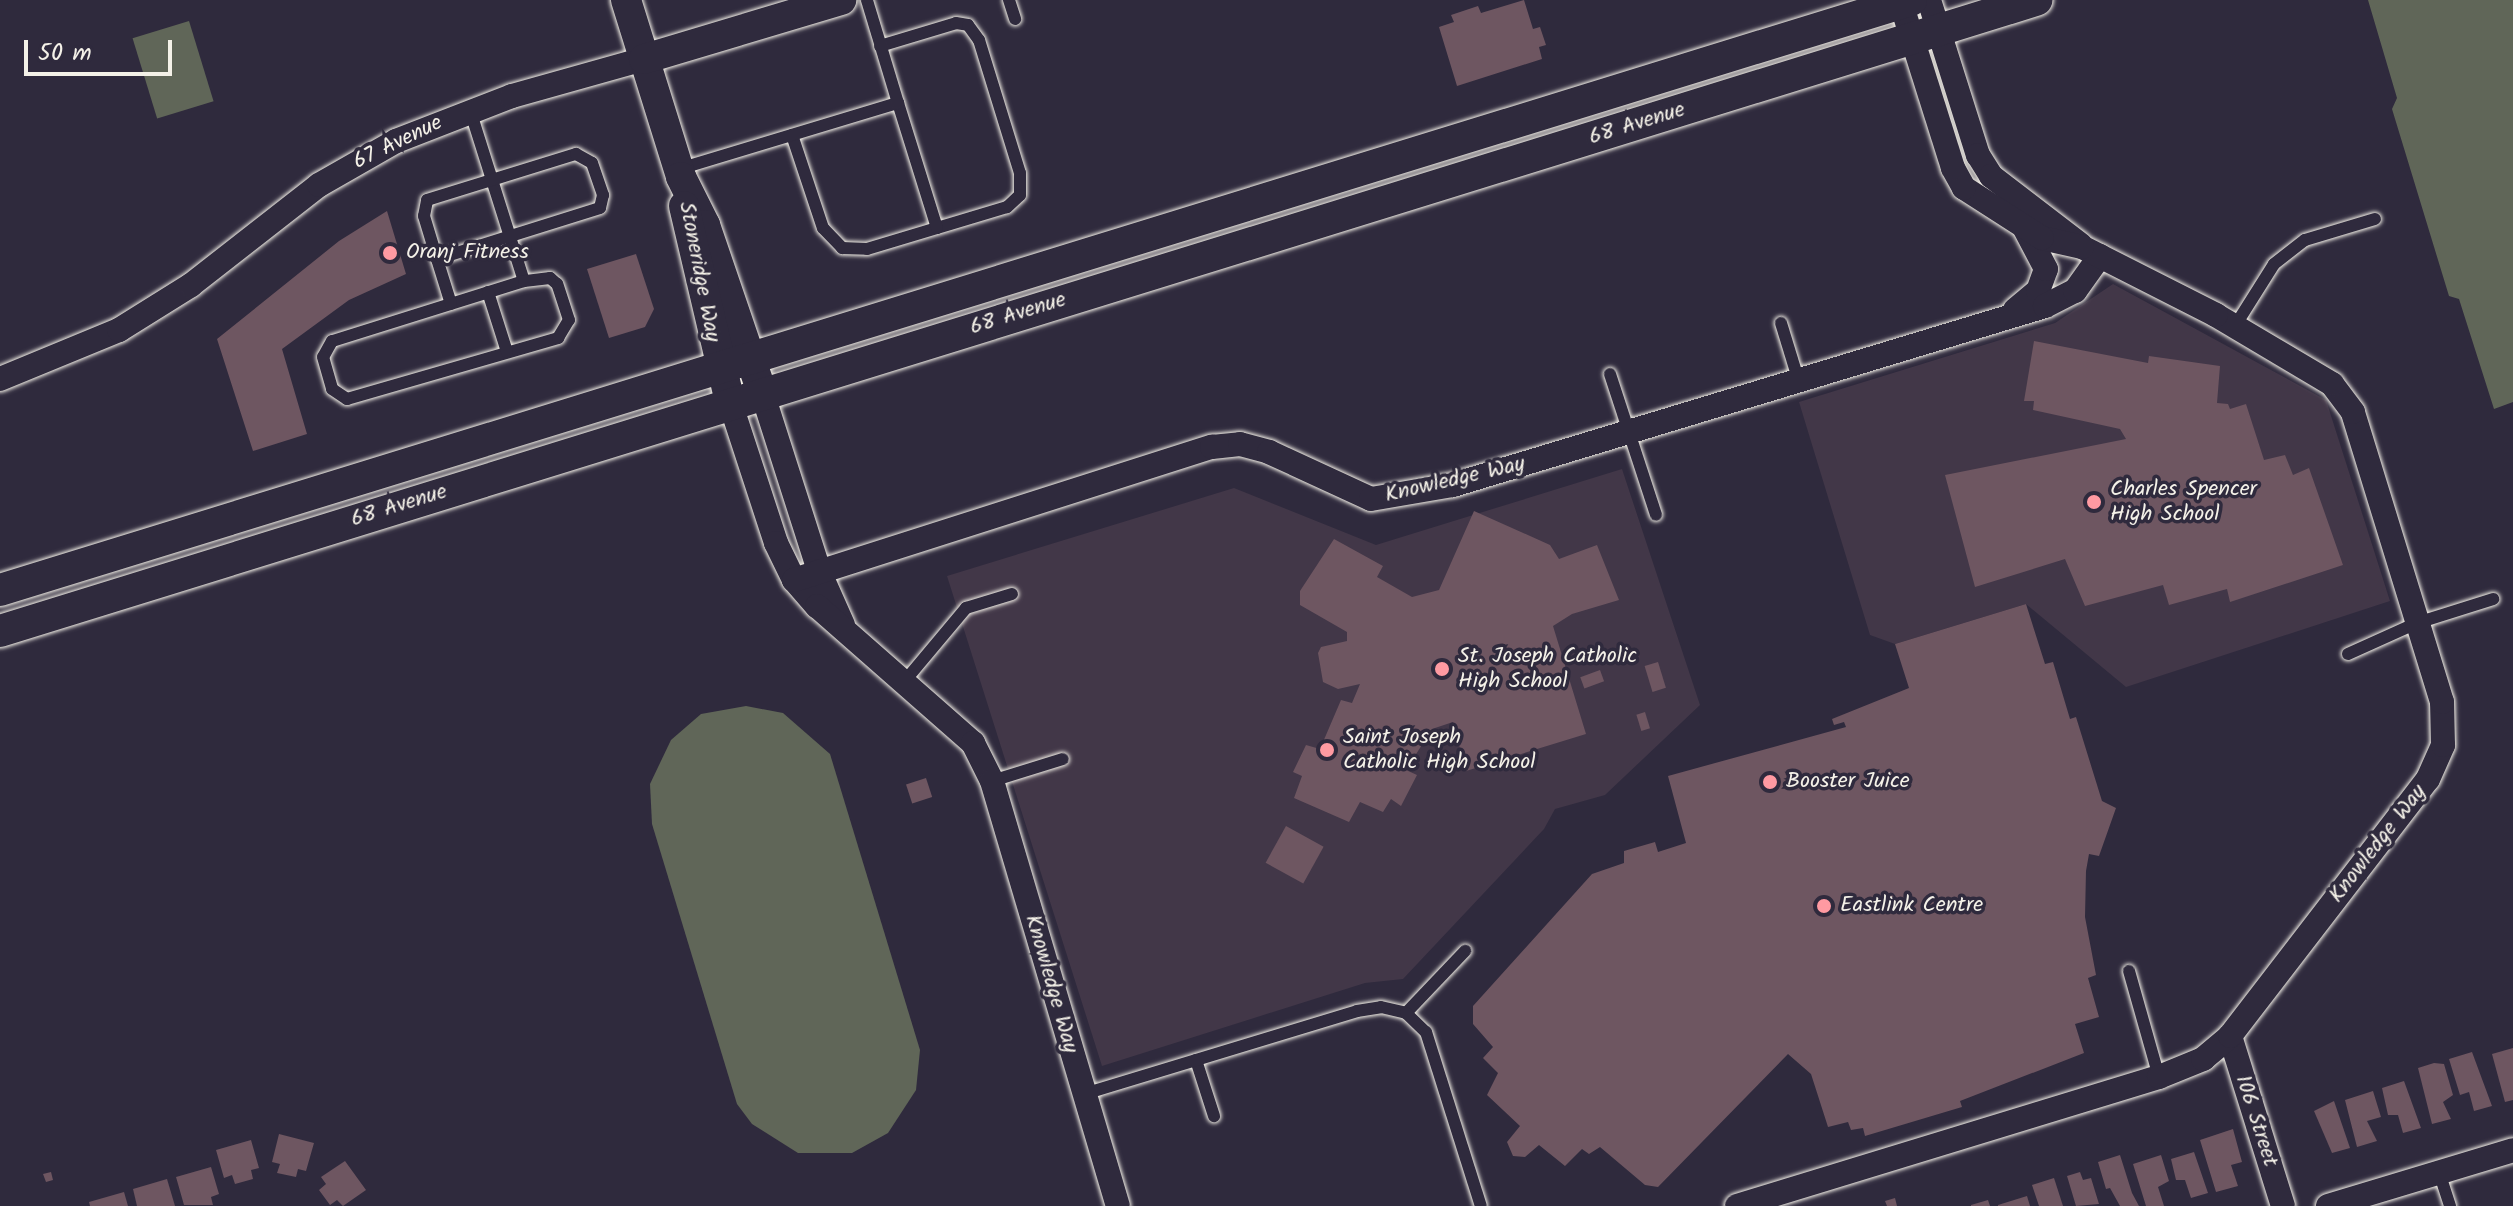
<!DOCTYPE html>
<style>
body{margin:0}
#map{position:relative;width:2513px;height:1206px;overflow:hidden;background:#2f2a3d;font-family:Kalam,sans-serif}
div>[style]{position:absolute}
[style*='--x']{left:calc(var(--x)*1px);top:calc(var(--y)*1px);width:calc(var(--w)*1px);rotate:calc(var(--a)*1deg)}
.built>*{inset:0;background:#423748}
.green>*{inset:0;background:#606658;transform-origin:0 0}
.building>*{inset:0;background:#6e5661;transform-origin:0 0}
.roads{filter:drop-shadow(0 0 2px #f4f1e8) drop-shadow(0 0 2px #f4f1e8)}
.service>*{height:12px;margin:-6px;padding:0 6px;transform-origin:6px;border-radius:6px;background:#2f2a3d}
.minor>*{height:24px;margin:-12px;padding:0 12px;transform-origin:12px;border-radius:12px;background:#2f2a3d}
.tertiary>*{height:30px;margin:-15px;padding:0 15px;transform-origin:15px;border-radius:15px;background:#2f2a3d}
.secondary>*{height:32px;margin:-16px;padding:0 16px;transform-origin:16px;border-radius:16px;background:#2f2a3d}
.dots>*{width:22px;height:22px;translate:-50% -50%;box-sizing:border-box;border:4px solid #2f2a3d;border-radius:50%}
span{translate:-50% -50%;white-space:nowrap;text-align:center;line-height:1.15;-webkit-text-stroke:7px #2f2a3d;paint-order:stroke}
.street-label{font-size:22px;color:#f4f1e8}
.poi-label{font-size:22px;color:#f4f1e8}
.left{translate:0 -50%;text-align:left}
.scale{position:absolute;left:24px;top:40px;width:148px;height:36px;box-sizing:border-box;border:4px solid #f4f1e8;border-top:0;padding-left:10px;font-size:24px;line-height:28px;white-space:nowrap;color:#f4f1e8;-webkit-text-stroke:6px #2f2a3d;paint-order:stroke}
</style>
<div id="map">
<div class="built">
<div style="clip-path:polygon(2113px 284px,2326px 400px,2390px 601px,2126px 687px,2026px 604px,1895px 644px,1870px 635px,1799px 402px,2055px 323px)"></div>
<div style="clip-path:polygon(1622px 469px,1700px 705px,1605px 795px,1555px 809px,1544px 829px,1403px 979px,1365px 983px,1102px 1066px,947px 576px,1234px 488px,1376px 545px)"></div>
</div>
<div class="green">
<div style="clip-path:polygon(2368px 0,2513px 0,2513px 402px,2494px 409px,2459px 299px,2449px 296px,2392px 109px,2397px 98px)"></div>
<div style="left:189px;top:21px;width:84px;height:59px;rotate:73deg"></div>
<div style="clip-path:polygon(746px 706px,783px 713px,830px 754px,920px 1050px,916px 1090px,888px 1133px,852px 1153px,798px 1153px,752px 1124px,737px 1104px,652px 824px,650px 784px,671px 740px,701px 714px)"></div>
</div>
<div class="building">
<div style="clip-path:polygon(1524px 0,1533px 29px,1540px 27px,1546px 45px,1539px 47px,1542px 59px,1457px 86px,1439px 27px,1454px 22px,1451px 15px,1478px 6px,1481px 13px)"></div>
<div style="clip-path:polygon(387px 211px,406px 274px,349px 300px,282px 349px,307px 434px,253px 451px,217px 339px,339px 241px)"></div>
<div style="clip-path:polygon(636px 254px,654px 309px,645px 327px,609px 338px,587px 269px)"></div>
<div style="clip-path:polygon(2034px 341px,2148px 363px,2149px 356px,2220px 366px,2217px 403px,2228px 404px,2230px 409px,2246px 404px,2264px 460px,2285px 455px,2293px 475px,2309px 468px,2343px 565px,2230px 602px,2227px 589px,2169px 605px,2163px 585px,2085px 606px,2065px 559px,1975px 587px,1945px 475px,2126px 439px,2120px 429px,2033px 410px,2034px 401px,2024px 401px)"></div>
<div style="clip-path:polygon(1474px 511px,1550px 545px,1559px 559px,1597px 545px,1619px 600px,1572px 614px,1553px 626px,1586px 734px,1466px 771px,1453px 722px,1432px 729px,1406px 770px,1417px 775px,1401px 806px,1391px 799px,1383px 812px,1360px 802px,1349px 822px,1294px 798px,1302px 776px,1293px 772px,1306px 745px,1320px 749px,1341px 700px,1352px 703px,1360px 684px,1338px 689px,1323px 682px,1318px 653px,1321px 647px,1347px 641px,1347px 632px,1300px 605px,1300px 591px,1334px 539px,1383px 566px,1377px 577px,1412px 597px,1439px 590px)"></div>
<div style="clip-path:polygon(2026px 604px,2045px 664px,2053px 662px,2070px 719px,2076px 717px,2102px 801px,2116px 808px,2099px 856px,2089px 854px,2086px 871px,2085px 917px,2096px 975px,2088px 978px,2099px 1017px,2075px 1024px,2084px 1053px,1960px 1101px,1962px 1107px,1865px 1136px,1863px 1128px,1851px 1130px,1848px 1122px,1828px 1127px,1811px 1074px,1788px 1054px,1658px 1187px,1645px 1185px,1600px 1147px,1589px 1154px,1582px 1149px,1565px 1166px,1539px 1145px,1525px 1157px,1513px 1156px,1507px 1142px,1520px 1126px,1487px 1095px,1498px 1073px,1483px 1058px,1493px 1047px,1473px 1024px,1473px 1006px,1592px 874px,1624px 863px,1624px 851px,1655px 842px,1658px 852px,1686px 843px,1668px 776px,1846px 727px,1844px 722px,1834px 725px,1832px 719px,1909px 688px,1895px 644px)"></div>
<div style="left:1658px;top:662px;width:27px;height:14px;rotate:73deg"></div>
<div style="left:1600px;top:670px;width:12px;height:21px;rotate:70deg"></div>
<div style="left:1645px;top:712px;width:17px;height:9px;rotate:73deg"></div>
<div style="left:926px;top:778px;width:20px;height:21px;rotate:72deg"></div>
<div style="left:1286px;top:826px;width:43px;height:42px;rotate:29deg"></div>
<div style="clip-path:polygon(2513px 1048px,2513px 1100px,2505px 1102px,2492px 1054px)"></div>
<div style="clip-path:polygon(2472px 1052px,2492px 1106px,2474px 1111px,2469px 1092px,2460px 1095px,2449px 1059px)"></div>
<div style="clip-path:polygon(2434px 1063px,2444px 1064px,2453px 1095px,2443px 1102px,2451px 1119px,2432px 1124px,2418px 1068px)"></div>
<div style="clip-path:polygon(2404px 1081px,2421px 1128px,2403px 1133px,2398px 1115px,2388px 1115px,2382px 1088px)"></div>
<div style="clip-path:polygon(2373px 1091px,2381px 1117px,2367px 1121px,2377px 1141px,2357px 1147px,2345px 1100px)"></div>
<div style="clip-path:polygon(2334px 1101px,2350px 1148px,2332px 1153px,2314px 1111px)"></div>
<div style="clip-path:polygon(2233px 1129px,2242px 1162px,2231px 1165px,2238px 1186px,2216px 1192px,2200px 1140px)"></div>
<div style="clip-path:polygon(279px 1134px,314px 1143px,306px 1171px,298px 1169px,296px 1177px,277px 1173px,280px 1164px,272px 1162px)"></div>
<div style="clip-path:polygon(251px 1140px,259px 1168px,251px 1170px,253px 1179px,235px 1184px,232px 1175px,224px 1178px,216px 1150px)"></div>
<div style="clip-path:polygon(2194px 1152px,2208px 1193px,2191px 1198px,2185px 1180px,2176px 1180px,2171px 1159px)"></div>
<div style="clip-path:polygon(2120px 1155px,2132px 1193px,2139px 1206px,2120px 1206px,2110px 1188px,2106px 1189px,2098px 1162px)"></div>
<div style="clip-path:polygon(2161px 1155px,2169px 1181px,2158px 1187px,2164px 1206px,2146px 1206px,2133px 1164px)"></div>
<div style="clip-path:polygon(345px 1161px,366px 1190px,343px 1206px,337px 1200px,330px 1205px,319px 1190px,326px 1184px,321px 1177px)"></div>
<div style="clip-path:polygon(211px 1167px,219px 1194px,211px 1197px,213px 1205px,184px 1205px,176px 1177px)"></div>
<div style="clip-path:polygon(51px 1172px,53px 1180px,46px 1182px,43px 1174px)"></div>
<div style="clip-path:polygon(2080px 1172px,2083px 1180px,2091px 1178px,2099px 1204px,2076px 1206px,2067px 1176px)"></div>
<div style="clip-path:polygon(2054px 1178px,2063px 1206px,2039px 1206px,2032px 1185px)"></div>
<div style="clip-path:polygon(167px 1179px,175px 1206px,137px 1206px,133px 1189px)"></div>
<div style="clip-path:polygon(124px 1192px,128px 1206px,90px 1206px,89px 1202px)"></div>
<div style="clip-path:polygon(2027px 1196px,2030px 1206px,1998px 1206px,1998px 1205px)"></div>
<div style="clip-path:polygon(1895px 1198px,1897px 1206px,1887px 1206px,1885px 1201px)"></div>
<div style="clip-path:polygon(1988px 1200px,1990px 1206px,1971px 1206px,1971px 1205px)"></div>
</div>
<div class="roads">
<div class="service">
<div style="--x:1009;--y:0;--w:20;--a:72"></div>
<div style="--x:880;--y:46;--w:79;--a:-16.8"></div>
<div style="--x:956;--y:23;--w:12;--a:9"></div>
<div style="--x:968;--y:25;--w:19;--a:54"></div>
<div style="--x:979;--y:40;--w:139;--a:72.9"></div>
<div style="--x:1020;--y:173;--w:22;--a:90"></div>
<div style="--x:1020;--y:195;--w:18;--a:137"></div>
<div style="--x:1007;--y:207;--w:73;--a:163.3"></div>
<div style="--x:470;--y:110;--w:179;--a:72.5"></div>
<div style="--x:524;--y:281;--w:201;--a:162.6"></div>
<div style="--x:332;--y:341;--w:18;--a:119"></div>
<div style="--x:323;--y:357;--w:33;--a:74"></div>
<div style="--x:332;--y:389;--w:18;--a:34"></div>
<div style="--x:347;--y:399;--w:220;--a:-16.1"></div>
<div style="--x:558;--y:338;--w:21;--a:-59"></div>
<div style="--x:569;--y:320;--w:38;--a:-108"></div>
<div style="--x:557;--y:284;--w:9;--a:-139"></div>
<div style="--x:550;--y:278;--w:26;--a:173"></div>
<div style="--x:792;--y:135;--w:98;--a:71.6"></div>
<div style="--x:823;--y:228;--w:28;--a:46"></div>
<div style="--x:842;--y:248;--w:25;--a:2"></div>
<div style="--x:867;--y:249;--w:73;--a:-16.7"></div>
<div style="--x:937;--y:228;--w:131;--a:-107.3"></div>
<div style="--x:679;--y:169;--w:229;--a:-16.8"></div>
<div style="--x:898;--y:103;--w:108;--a:-106.8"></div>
<div style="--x:437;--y:259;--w:45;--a:-106.8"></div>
<div style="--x:424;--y:216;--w:16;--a:-79"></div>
<div style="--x:427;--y:200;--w:156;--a:-17.2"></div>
<div style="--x:576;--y:154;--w:18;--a:29"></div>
<div style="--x:592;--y:163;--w:34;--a:71"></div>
<div style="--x:603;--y:195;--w:13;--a:103"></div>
<div style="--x:600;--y:208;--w:171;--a:162.6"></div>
<div style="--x:437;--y:259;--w:47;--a:72.7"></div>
<div style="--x:488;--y:292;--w:63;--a:72.4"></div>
<div style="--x:1781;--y:323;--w:62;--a:73"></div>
<div style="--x:2235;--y:326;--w:73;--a:-57.8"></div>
<div style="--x:2274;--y:264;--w:39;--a:-38"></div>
<div style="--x:2305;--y:240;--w:73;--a:-16.7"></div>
<div style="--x:1610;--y:374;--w:148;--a:71.9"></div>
<div style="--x:2348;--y:654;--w:76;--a:-24.2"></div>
<div style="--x:2417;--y:623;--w:80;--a:-17.5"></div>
<div style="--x:904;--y:682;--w:97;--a:-50"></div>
<div style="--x:966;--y:608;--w:48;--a:-16.9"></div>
<div style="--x:992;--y:781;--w:74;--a:-17.2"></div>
<div style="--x:2129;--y:971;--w:110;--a:74.2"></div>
<div style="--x:1406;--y:1013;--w:86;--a:-46.4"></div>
<div style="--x:1196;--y:1060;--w:59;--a:72.2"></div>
<div style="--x:1084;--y:1094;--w:285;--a:-16.9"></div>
<div style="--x:1357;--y:1011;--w:24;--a:-9"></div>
<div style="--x:1381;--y:1007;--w:26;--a:13"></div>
<div style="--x:1406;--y:1013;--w:28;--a:44"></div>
<div style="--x:1426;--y:1032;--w:182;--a:72.5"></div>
<div style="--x:2439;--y:1172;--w:36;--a:72"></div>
</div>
<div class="minor">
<div style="--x:1929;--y:0;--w:163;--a:72.5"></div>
<div style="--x:1978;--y:155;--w:25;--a:58"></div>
<div style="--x:1991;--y:176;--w:113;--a:37.5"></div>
<div style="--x:2015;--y:310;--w:30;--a:-40"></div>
<div style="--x:2038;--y:291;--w:23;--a:-70"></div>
<div style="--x:2046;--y:269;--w:45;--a:-117.7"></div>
<div style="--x:0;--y:379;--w:129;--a:-22.4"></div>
<div style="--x:119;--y:330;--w:85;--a:-32"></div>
<div style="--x:191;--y:285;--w:162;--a:-38"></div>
<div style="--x:319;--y:185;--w:89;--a:-29.7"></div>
<div style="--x:396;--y:141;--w:124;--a:-21.2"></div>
<div style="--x:512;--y:96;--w:137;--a:-15.7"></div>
<div style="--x:762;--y:392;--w:188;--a:72.3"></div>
<div style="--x:819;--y:571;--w:59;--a:66"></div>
<div style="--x:730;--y:402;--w:148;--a:71.9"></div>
<div style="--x:776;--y:543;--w:41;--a:64.1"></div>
<div style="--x:794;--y:580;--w:35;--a:49"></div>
<div style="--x:817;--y:606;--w:208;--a:41.3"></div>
<div style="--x:973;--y:743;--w:42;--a:63.4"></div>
<div style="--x:992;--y:781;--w:443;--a:73.5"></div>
<div style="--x:794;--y:580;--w:439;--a:-17.7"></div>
<div style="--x:1212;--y:447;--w:28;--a:-6"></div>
<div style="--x:1240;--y:444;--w:30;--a:15"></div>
<div style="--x:1269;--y:452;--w:112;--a:24.7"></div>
<div style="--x:1371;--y:499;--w:83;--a:-9.7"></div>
<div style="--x:1453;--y:485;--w:618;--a:-16.82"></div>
<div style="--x:2045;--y:306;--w:34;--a:-27"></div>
<div style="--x:2075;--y:291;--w:43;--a:-54.5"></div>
<div style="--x:2230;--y:1036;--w:178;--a:72.7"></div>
<div style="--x:1737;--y:1206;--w:441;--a:-17"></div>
<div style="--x:2159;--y:1077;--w:48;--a:-22.2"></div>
<div style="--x:2203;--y:1059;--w:35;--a:-40"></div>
<div style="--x:2230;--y:1036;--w:324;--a:-52.4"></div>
<div style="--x:2428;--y:779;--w:37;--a:-66"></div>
<div style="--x:2443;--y:745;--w:43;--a:-91.3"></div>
<div style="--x:2442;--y:702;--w:303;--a:-107.1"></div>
<div style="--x:2353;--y:412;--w:35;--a:-127"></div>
<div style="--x:2332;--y:384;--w:135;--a:-149.3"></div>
<div style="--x:2216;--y:315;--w:150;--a:-153.1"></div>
<div style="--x:2082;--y:247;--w:41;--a:-167.3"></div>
<div style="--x:2042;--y:238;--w:93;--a:-147.3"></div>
<div style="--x:1964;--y:188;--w:23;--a:-119"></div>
<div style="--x:1953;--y:168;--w:173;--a:-107.5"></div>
<div style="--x:2328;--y:1206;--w:193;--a:-16.8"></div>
</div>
<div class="tertiary">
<div style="--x:626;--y:0;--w:185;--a:72.7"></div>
<div style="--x:681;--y:177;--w:54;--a:63.4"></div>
<div style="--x:705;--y:225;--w:176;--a:71.2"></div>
<div style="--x:644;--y:59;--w:206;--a:-16.7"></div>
<div style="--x:684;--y:206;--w:201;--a:76.8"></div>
</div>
<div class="secondary">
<div style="--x:0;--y:590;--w:2000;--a:-17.16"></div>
<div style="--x:0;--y:631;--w:2132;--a:-17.22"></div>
</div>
</div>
<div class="dots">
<div style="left:390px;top:253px;background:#ff9aa2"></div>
<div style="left:2094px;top:502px;background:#ff9aa2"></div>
<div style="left:1442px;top:669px;background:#ff9aa2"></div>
<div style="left:1327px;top:750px;background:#ff9aa2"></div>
<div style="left:1770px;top:782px;background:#ff9aa2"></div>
<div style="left:1824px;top:906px;background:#ff9aa2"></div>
</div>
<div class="street-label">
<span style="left:1637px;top:124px;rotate:-17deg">68 Avenue</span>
<span style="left:398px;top:143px;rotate:-26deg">67 Avenue</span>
<span style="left:699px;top:272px;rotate:79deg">Stoneridge Way</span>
<span style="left:1018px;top:314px;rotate:-17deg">68 Avenue</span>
<span style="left:1455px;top:480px;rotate:-13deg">Knowledge Way</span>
<span style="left:399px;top:506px;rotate:-17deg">68 Avenue</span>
<span style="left:2378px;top:844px;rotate:-52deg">Knowledge Way</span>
<span style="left:1051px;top:984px;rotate:74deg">Knowledge Way</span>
<span style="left:2256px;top:1121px;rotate:72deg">106 Street</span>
</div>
<div class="poi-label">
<span class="left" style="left:406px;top:253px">Oranj Fitness</span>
<span class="left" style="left:2110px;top:502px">Charles Spencer<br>High School</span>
<span class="left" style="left:1458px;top:669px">St. Joseph Catholic<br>High School</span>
<span class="left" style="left:1343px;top:750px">Saint Joseph<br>Catholic High School</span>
<span class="left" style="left:1786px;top:782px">Booster Juice</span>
<span class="left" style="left:1840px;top:906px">Eastlink Centre</span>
</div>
<div class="scale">50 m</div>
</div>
